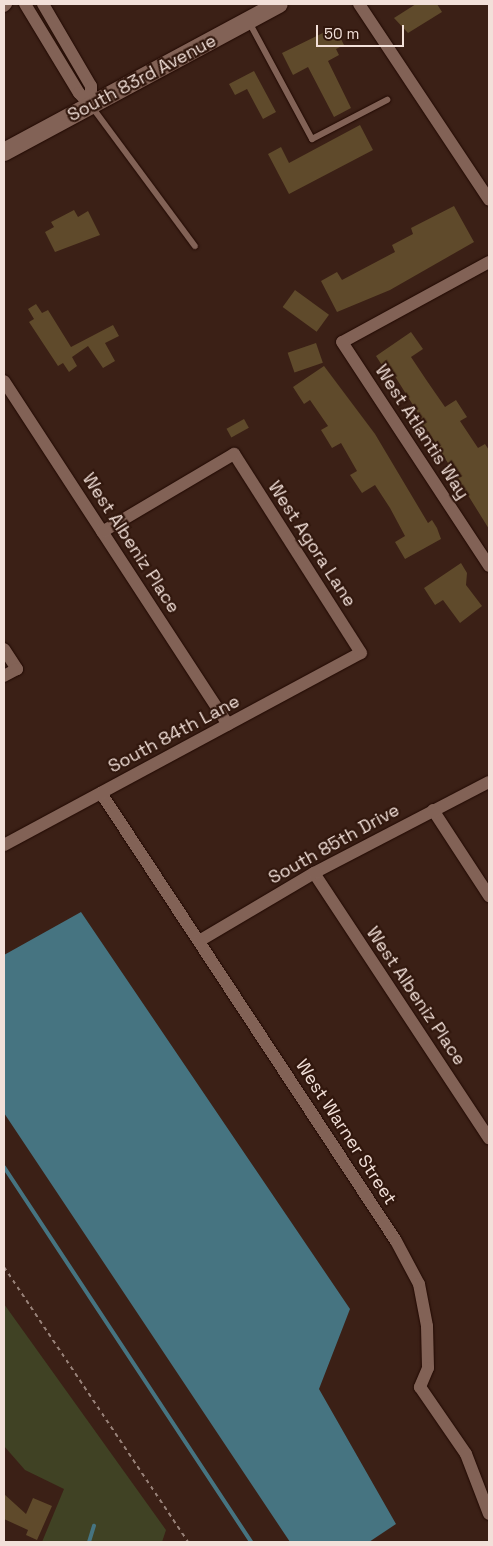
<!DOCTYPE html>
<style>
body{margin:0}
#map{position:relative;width:493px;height:1546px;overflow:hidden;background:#3b2016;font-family:"Space Grotesk",sans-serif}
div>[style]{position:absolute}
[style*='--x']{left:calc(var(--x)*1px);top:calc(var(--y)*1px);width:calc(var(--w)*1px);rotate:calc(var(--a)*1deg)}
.green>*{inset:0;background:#404224}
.water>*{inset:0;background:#467481}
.stream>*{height:4px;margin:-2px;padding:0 2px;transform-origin:2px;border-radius:2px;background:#467481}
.building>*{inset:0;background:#5f4a2b;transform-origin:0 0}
.path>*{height:2px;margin-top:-1px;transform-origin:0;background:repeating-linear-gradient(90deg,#988279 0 4px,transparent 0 8px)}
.roads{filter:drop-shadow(0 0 1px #210902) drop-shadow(0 0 1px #210902)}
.service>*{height:6px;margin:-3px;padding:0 3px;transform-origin:3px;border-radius:3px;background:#826256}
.minor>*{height:12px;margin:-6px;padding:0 6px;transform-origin:6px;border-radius:6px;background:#826256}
.secondary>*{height:18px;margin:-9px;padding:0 9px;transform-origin:9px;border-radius:9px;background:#826256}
span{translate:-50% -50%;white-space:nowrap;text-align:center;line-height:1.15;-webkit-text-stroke:4.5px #31170d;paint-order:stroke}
.street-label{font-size:18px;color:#f2e0d9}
.frame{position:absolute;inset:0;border:5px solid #f2e0d9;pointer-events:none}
.scale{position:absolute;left:316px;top:25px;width:88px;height:22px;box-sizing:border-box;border:2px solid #f2e0d9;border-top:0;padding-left:6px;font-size:15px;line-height:18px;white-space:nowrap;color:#f2e0d9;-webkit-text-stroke:4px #31170d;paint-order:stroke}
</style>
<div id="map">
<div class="green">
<div style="clip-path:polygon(4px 1304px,166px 1530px,162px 1542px,42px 1542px,64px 1489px,25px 1470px,4px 1446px)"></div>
</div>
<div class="water">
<div style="clip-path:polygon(81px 912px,350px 1309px,319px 1389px,396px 1524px,369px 1542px,290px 1542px,4px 1113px,4px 955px)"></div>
</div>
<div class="stream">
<div style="--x:4;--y:1167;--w:449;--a:56.6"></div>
<div style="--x:89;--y:1542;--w:17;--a:-73"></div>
</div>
<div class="building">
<div style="clip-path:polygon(416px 4px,437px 4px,442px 12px,408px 33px,394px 18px)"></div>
<div style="clip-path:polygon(335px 27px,344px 45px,336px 49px,339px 55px,328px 61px,351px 108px,334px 117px,308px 67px,293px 75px,282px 53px)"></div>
<div style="clip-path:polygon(254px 71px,276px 112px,263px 119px,247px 89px,235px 95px,229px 84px)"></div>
<div style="clip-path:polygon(360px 125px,373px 150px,289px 194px,268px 154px,281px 147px,289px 163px)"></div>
<div style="clip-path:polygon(454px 206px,474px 242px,390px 290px,337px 312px,321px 281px,337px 272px,342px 280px,395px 252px,392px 245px,413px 234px,411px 228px)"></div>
<div style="clip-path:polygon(74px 210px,78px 217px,88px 211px,100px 235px,55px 252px,45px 232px,54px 227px,51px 222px)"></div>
<div style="left:295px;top:290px;width:42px;height:21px;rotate:36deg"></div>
<div style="clip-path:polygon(36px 304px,42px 313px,48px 310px,71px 347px,113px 325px,119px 336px,105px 343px,115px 361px,103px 368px,88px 346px,72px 357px,77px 366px,69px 372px,63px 363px,58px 366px,29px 322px,34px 319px,28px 309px)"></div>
<div style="clip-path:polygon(411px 332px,423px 349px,411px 357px,427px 381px,445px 407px,456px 400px,467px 417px,460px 421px,478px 448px,485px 444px,489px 450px,489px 529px,428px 431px,424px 433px,418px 424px,423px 421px,391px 370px,387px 373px,376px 356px)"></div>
<div style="left:316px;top:343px;width:21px;height:30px;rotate:71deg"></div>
<div style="clip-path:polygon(324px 366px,375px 434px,428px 523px,432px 520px,437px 528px,441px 539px,405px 559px,395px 542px,405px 536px,390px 508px,375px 485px,362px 493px,350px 475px,357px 471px,341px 443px,332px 448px,321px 430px,328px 426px,310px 400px,304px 404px,293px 387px)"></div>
<div style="left:244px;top:419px;width:10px;height:20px;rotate:61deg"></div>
<div style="clip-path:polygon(461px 563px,467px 573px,466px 585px,482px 606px,460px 623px,443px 600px,435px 605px,424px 588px)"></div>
<div style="clip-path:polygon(4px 1494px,26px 1514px,33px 1498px,52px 1506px,37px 1540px,26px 1535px,28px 1530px,4px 1519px)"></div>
</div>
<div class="path">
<div style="--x:4;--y:1267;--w:331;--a:56.2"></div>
</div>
<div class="roads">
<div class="service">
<div style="--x:249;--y:22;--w:133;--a:61.7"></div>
<div style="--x:312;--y:139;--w:85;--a:-27.5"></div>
<div style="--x:92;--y:107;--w:173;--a:53.5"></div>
</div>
<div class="minor">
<div style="--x:25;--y:4;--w:104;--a:58.8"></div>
<div style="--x:79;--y:93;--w:18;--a:47"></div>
<div style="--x:43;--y:4;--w:95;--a:59.7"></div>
<div style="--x:91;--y:86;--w:20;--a:90"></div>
<div style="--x:359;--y:4;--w:235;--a:56.4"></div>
<div style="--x:4;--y:6;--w:3;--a:-45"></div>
<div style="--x:489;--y:262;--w:167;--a:151.4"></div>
<div style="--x:342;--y:342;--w:268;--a:56.7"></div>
<div style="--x:4;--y:381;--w:410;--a:56.9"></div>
<div style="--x:4;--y:649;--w:24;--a:57"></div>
<div style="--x:17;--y:669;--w:15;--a:152"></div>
<div style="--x:101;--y:793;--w:536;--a:56.64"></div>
<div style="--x:396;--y:1241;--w:49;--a:61.9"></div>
<div style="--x:419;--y:1284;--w:43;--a:79.2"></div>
<div style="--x:427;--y:1326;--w:42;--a:88.6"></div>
<div style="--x:428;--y:1368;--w:21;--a:113"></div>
<div style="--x:420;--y:1387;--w:81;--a:55.5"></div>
<div style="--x:466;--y:1454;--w:64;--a:69"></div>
<div style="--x:433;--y:810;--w:103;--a:56.9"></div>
<div style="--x:4;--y:845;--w:405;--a:-28.3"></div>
<div style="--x:361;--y:653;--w:236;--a:-122.5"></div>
<div style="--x:234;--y:454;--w:153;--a:149.4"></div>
<div style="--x:314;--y:873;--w:318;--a:56.6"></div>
<div style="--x:199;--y:941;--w:134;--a:-30.6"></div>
<div style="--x:314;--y:873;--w:197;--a:-27.5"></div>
</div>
<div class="secondary">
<div style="--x:4;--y:152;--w:312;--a:-28.3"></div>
</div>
</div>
<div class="street-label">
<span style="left:142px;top:78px;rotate:-28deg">South 83rd Avenue</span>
<span style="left:422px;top:432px;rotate:57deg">West Atlantis Way</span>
<span style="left:131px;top:543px;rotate:57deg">West Albeniz Place</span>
<span style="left:312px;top:544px;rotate:57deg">West Agora Lane</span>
<span style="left:174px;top:734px;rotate:-28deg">South 84th Lane</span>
<span style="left:334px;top:844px;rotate:-29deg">South 85th Drive</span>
<span style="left:416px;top:996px;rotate:56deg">West Albeniz Place</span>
<span style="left:346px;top:1132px;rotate:57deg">West Warner Street</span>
</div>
<div class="frame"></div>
<div class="scale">50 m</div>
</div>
